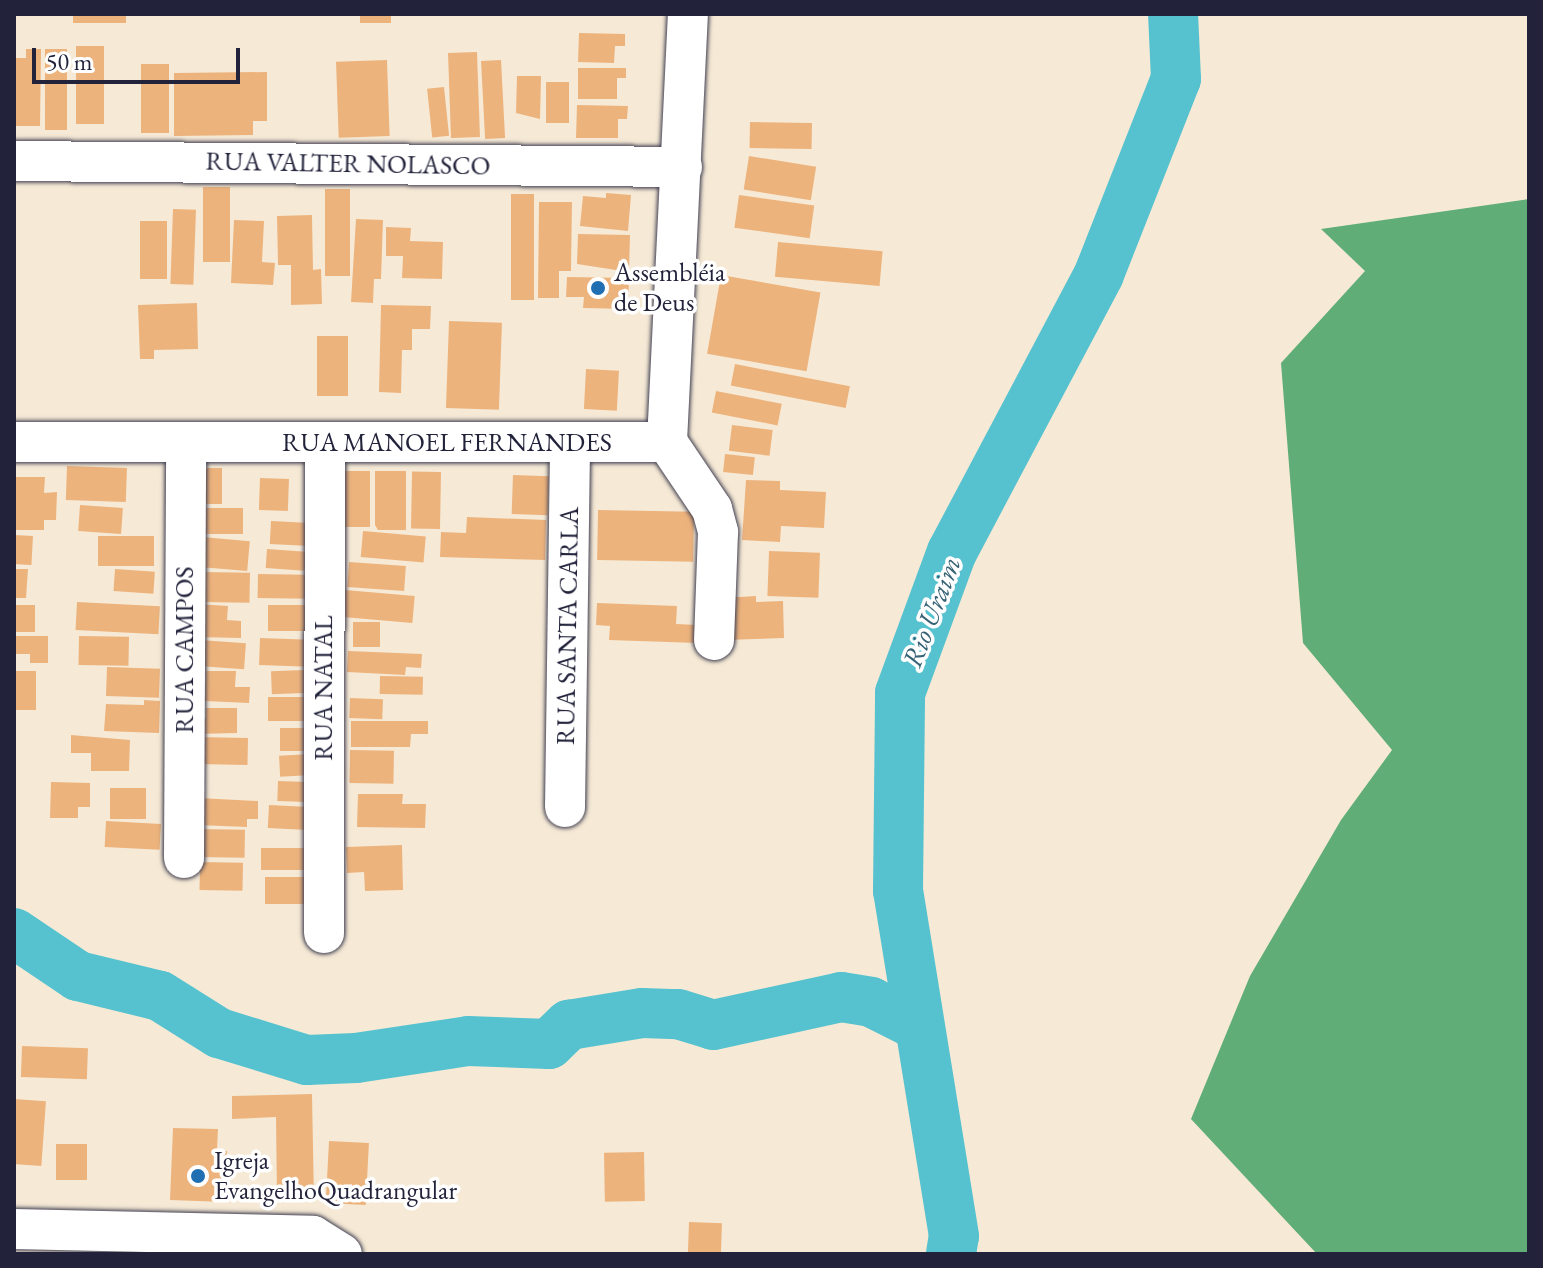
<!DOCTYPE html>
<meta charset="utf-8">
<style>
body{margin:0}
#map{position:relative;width:1543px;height:1268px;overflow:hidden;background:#f6ead6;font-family:"EB Garamond",serif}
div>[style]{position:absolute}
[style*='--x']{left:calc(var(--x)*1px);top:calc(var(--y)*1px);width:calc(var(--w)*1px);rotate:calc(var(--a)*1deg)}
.forest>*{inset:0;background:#60ad78}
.river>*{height:50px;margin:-25px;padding:0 25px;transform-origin:25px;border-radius:25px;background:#56c2cf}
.building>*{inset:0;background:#edb37d;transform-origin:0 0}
.roads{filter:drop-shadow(0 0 2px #424052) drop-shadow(0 0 2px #424052)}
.minor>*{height:40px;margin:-20px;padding:0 20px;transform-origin:20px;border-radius:20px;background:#fff}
.dots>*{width:22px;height:22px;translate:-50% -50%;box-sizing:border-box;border:4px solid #fff;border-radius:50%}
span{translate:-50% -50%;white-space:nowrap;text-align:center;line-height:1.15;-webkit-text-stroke:7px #fff;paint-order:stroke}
.street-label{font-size:26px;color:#22223b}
.poi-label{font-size:26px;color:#22223b}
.left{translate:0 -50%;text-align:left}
.water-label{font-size:28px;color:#376276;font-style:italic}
.frame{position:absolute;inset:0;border:16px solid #22223b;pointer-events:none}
.scale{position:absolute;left:32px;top:48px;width:208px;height:36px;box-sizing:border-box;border:4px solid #22223b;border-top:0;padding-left:10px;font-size:24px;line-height:28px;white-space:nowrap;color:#22223b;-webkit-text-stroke:6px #fff;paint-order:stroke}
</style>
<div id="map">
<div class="forest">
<div style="clip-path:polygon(1529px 199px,1529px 1254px,1317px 1254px,1191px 1119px,1250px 976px,1341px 820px,1392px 750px,1303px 643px,1281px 363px,1365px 271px,1321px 229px)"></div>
</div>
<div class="river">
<div style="--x:14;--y:933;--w:77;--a:33.9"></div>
<div style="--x:78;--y:976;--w:84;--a:13.7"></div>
<div style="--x:160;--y:996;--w:70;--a:32.1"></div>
<div style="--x:219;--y:1033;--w:92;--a:17.1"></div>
<div style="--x:307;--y:1060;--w:49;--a:-2.3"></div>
<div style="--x:356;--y:1058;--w:113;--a:-8.6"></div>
<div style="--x:468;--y:1041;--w:81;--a:2.1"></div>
<div style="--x:549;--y:1044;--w:28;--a:-44"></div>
<div style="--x:569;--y:1025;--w:74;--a:-9.3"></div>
<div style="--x:642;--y:1013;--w:36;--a:2"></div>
<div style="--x:678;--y:1014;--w:37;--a:17"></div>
<div style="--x:713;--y:1025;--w:131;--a:-12.3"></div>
<div style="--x:841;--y:997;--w:30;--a:9"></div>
<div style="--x:871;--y:1002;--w:54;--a:26.6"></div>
<div style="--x:951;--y:1254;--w:18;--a:-81"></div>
<div style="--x:954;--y:1236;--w:350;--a:-99.2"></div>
<div style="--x:898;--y:891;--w:198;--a:-89.4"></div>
<div style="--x:900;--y:693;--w:150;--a:-69.8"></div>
<div style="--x:952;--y:552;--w:314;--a:-62.1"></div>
<div style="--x:1099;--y:274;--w:210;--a:-68.5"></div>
<div style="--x:1176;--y:79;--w:65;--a:-92.6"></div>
</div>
<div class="building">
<div style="left:73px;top:14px;width:53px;height:9px"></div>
<div style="left:360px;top:14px;width:31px;height:9px"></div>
<div style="clip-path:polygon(579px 33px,625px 34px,625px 46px,615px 46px,614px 63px,578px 62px)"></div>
<div style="left:76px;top:46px;width:28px;height:78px"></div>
<div style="clip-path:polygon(26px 49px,41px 49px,40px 126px,14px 126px,14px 58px,26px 58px)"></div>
<div style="left:45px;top:49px;width:22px;height:81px"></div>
<div style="left:477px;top:52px;width:85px;height:29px;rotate:88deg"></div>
<div style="left:387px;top:60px;width:76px;height:51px;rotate:88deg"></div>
<div style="left:501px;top:60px;width:78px;height:20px;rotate:87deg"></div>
<div style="left:141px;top:64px;width:28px;height:69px"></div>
<div style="clip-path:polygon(578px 68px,626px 68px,626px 78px,617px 78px,617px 99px,578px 99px)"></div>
<div style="clip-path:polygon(267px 72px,267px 121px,253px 121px,253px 135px,174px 136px,174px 73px)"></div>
<div style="clip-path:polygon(517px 76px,541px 76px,540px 119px,516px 113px)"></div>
<div style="left:546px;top:82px;width:23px;height:41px"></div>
<div style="left:444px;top:87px;width:49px;height:17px;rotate:84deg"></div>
<div style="clip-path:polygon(577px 105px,628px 106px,627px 119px,618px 119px,618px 138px,576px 138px)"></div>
<div style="left:750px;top:122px;width:62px;height:26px;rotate:1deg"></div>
<div style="left:749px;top:156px;width:68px;height:34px;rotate:9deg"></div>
<div style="left:203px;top:187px;width:27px;height:75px"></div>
<div style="left:325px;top:189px;width:25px;height:87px"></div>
<div style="clip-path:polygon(606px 193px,631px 195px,628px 231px,580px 226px,583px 196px,606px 198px)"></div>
<div style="left:511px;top:194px;width:23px;height:106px"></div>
<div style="left:739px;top:195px;width:76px;height:33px;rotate:8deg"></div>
<div style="clip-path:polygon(539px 202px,572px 202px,571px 271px,559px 271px,559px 298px,538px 298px)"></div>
<div style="left:173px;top:209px;width:23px;height:75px;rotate:2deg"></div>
<div style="clip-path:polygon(312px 215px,313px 270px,321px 269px,322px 304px,291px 305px,291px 265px,278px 265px,277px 216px)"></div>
<div style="clip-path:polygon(356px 219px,383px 220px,381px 279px,374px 279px,373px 303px,351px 302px)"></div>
<div style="clip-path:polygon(234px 220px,264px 221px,262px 262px,275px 263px,273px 285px,231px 283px)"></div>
<div style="left:140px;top:221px;width:27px;height:58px"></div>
<div style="clip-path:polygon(386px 227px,411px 228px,410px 241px,443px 242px,442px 279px,402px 278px,403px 256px,386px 256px)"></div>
<div style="clip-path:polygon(578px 234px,630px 235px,629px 272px,577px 264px)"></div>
<div style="left:778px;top:242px;width:105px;height:35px;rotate:5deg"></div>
<div style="left:721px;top:275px;width:101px;height:80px;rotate:10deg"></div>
<div style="clip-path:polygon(567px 277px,629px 278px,628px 309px,583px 308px,584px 297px,566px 297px)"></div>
<div style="clip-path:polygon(197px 303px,198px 349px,154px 350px,154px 359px,140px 359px,138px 305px)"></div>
<div style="clip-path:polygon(381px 305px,431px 306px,430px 329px,412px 329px,412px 350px,402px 350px,401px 393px,379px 392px)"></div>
<div style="left:449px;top:321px;width:53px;height:87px;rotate:2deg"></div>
<div style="left:317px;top:336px;width:31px;height:60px"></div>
<div style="left:735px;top:364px;width:117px;height:22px;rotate:11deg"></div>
<div style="left:586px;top:369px;width:33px;height:40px;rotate:3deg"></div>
<div style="left:716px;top:391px;width:67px;height:22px;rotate:11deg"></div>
<div style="left:732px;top:425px;width:41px;height:26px;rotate:7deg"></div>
<div style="left:725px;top:454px;width:30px;height:18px;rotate:6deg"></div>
<div style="left:67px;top:466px;width:60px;height:34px;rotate:2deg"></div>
<div style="left:199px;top:468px;width:23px;height:36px"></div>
<div style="left:344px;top:471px;width:26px;height:56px"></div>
<div style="clip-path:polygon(375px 471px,406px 471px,406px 530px,378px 530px,375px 525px)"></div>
<div style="left:441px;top:472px;width:57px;height:29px;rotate:91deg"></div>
<div style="left:513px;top:475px;width:36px;height:39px;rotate:2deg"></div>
<div style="clip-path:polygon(14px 477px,45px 477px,44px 493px,57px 492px,56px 520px,44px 520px,44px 530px,14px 530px)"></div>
<div style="left:260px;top:478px;width:29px;height:32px;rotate:2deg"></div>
<div style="clip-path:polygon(746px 480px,780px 481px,780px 490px,826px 492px,824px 528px,781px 526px,780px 542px,742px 540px)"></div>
<div style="left:80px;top:505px;width:43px;height:26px;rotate:4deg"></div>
<div style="left:201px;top:508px;width:42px;height:26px"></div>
<div style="left:598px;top:510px;width:96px;height:50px;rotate:1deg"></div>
<div style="clip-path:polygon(467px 517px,546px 520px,545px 560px,440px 557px,441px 532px,466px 533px)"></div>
<div style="left:271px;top:521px;width:40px;height:23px;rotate:3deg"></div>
<div style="left:363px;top:531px;width:63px;height:26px;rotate:5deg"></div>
<div style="left:14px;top:535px;width:19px;height:29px;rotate:3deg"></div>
<div style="left:98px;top:536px;width:56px;height:30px"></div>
<div style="left:202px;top:537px;width:48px;height:30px;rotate:5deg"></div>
<div style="left:267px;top:549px;width:39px;height:19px;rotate:4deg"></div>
<div style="left:769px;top:551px;width:51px;height:45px;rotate:2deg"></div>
<div style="left:349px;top:562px;width:57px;height:25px;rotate:4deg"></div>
<div style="clip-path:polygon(14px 569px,28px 569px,26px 598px,14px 598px)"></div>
<div style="left:115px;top:569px;width:40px;height:22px;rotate:4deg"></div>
<div style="left:203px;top:572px;width:47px;height:30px;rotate:1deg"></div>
<div style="left:258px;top:574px;width:49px;height:24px;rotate:1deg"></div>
<div style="left:345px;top:590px;width:70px;height:27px;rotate:5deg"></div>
<div style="clip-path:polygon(756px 596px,756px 602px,783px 601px,784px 638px,724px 640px,723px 598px)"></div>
<div style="left:77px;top:602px;width:83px;height:28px;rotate:3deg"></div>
<div style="clip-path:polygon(597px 603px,677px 606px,676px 624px,698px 625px,697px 643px,609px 640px,610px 626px,596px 625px)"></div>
<div style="clip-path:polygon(196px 604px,228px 606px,227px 620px,241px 621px,241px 638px,195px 637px)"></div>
<div style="left:14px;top:605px;width:21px;height:27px"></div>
<div style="left:308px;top:605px;width:26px;height:40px;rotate:90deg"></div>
<div style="left:353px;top:622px;width:27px;height:25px"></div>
<div style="clip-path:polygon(14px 636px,48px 636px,48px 663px,30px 663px,30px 654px,14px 654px)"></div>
<div style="left:79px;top:636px;width:50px;height:29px;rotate:1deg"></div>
<div style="left:260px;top:638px;width:50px;height:27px;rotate:2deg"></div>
<div style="left:200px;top:640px;width:46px;height:26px;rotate:4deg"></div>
<div style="clip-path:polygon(348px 651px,422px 654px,421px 668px,406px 667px,405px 675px,347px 672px)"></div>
<div style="left:107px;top:667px;width:53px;height:29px;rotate:2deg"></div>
<div style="left:304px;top:670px;width:23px;height:33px;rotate:88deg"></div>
<div style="left:14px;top:671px;width:22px;height:39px"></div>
<div style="clip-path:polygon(206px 671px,236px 671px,235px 687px,250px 687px,249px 703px,205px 701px)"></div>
<div style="left:380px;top:676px;width:43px;height:18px;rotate:1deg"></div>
<div style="left:316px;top:697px;width:24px;height:48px;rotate:90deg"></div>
<div style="left:350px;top:698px;width:33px;height:20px;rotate:2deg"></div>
<div style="clip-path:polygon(144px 700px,160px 701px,159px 733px,104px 731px,106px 704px,144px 705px)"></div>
<div style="clip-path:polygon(206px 708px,237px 708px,237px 733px,195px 734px,195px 718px,206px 718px)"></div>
<div style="clip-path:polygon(351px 721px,428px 721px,428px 734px,411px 734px,410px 747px,351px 747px)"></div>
<div style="left:280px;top:728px;width:35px;height:23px"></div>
<div style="clip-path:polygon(71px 735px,130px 740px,129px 771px,91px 771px,91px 753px,71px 753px)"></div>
<div style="left:197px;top:737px;width:51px;height:27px;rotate:1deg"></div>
<div style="left:350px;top:750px;width:44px;height:33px;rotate:1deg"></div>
<div style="left:311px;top:754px;width:21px;height:32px;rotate:87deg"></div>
<div style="left:278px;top:781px;width:37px;height:20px;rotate:2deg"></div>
<div style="clip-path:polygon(51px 782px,90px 783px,90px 807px,78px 807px,78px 818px,50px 818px)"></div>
<div style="left:110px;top:788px;width:36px;height:31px"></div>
<div style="clip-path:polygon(358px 794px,403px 794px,402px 804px,426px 804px,425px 828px,357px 827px)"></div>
<div style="clip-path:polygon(199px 798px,258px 801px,258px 819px,247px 819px,247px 827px,197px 825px)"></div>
<div style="left:269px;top:805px;width:45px;height:23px;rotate:3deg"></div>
<div style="left:106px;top:821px;width:55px;height:26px;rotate:3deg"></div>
<div style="left:197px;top:829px;width:48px;height:28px;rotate:1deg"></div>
<div style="clip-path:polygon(402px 845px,403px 890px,365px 891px,364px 872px,347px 873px,346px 847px)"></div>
<div style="left:305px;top:848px;width:22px;height:44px;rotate:90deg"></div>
<div style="left:200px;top:862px;width:43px;height:28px;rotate:1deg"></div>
<div style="left:265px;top:877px;width:47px;height:27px"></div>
<div style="left:22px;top:1046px;width:66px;height:31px;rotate:2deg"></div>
<div style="clip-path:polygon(312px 1094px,314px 1201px,277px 1201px,276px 1117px,232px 1119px,232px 1096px)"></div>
<div style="left:14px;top:1099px;width:32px;height:65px;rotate:4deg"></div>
<div style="clip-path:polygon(173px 1128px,218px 1129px,217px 1150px,227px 1151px,225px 1202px,170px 1200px)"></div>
<div style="left:329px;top:1141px;width:40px;height:62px;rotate:3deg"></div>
<div style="left:56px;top:1144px;width:31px;height:36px"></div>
<div style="left:644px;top:1152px;width:49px;height:40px;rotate:89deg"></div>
<div style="left:689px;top:1222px;width:33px;height:32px;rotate:2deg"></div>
</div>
<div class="roads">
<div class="minor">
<div style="--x:14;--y:161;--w:668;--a:0.51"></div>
<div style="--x:14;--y:442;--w:653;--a:0"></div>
<div style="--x:667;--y:442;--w:81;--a:56.1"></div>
<div style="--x:712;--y:509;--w:24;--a:75"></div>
<div style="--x:718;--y:532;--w:108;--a:92.1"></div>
<div style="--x:667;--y:442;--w:429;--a:-87.2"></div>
<div style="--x:565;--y:807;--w:363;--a:-89.2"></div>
<div style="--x:184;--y:858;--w:415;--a:-89.7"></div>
<div style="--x:324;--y:933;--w:489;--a:-89.9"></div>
<div style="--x:14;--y:1229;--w:299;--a:1.3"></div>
<div style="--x:313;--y:1236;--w:34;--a:32"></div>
</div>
</div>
<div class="dots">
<div style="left:598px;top:288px;background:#1f6fb2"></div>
<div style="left:198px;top:1176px;background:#1f6fb2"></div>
</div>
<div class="street-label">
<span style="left:348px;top:164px;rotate:1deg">RUA VALTER NOLASCO</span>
<span style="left:447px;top:443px">RUA MANOEL FERNANDES</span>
<span style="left:568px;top:626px;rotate:-89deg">RUA SANTA CARLA</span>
<span style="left:185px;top:650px;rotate:-90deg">RUA CAMPOS</span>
<span style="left:324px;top:688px;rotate:-90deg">RUA NATAL</span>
</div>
<div class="poi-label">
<span class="left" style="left:614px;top:288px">Assembléia<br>de Deus</span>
<span class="left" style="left:214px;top:1176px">Igreja<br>EvangelhoQuadrangular</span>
</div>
<div class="water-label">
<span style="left:931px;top:612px;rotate:-69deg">Rio Uraim</span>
</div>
<div class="frame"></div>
<div class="scale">50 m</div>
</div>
